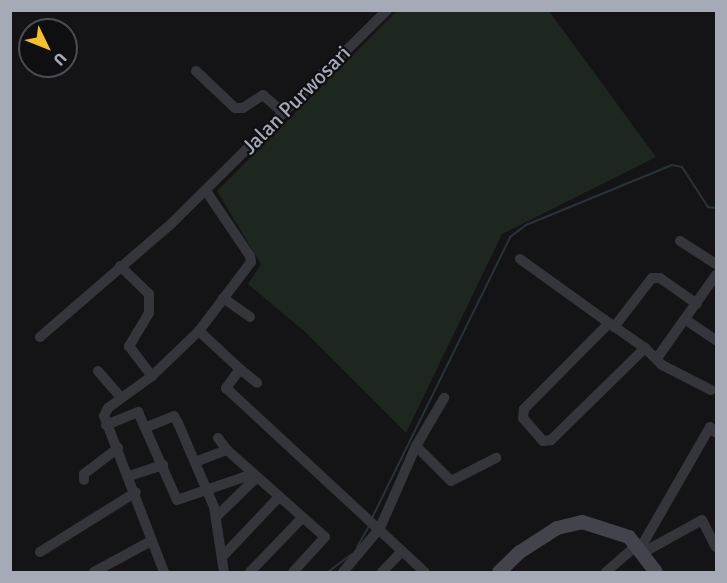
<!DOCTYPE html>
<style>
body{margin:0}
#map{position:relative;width:727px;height:583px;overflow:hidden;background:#141416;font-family:Signika,sans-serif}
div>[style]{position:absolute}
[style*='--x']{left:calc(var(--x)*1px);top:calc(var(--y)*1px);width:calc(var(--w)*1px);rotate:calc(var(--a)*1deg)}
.green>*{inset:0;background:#1e2620}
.stream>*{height:2px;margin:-1px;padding:0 1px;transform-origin:1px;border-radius:1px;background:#2a323a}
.street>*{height:10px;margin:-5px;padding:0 5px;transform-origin:5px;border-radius:5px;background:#35363b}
.secondary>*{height:14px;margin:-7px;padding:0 7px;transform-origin:7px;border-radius:7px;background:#43444b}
span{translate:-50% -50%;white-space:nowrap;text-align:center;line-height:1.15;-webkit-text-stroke:4.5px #0f0f11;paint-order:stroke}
.street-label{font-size:21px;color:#a6aab7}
.frame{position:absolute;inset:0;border:12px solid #a6aab7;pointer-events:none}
.north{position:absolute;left:18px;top:18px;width:60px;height:60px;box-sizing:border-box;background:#0f0f11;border:2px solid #4b4d53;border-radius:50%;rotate:133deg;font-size:16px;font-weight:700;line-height:24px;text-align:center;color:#a6aab7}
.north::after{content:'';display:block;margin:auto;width:21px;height:27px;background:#f5c02d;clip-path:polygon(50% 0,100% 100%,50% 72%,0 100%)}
</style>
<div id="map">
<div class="green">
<div style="clip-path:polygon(398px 10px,549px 11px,656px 157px,502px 234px,406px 433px,304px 331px,248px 284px,261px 264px,217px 191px)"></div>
</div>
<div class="stream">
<div style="--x:372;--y:518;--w:313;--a:-63.8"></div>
<div style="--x:510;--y:237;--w:20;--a:-37"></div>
<div style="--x:526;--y:225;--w:158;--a:-22.3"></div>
<div style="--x:672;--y:165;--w:10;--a:11"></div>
<div style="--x:682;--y:167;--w:48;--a:57"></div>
<div style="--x:708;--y:207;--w:8;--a:7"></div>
<div style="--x:357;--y:547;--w:24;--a:-60"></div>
<div style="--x:328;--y:572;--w:30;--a:-37"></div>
</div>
<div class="street">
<div style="--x:196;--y:71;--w:54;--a:43.5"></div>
<div style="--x:235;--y:108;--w:8;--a:0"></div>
<div style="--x:243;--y:108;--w:24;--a:-33"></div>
<div style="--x:263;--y:95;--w:28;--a:41"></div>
<div style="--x:680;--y:241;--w:43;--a:32.6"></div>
<div style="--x:520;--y:259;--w:110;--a:35.7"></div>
<div style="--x:120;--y:266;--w:40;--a:44"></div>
<div style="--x:149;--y:294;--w:19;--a:90"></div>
<div style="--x:149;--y:313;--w:39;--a:121"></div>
<div style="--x:129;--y:346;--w:38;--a:53"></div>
<div style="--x:223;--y:298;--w:33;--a:35"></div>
<div style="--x:686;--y:320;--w:36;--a:34"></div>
<div style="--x:614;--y:327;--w:62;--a:-52.2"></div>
<div style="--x:652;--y:278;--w:8;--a:0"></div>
<div style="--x:660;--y:278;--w:45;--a:35.1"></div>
<div style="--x:199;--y:331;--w:56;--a:42.8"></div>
<div style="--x:240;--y:369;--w:24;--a:126"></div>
<div style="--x:226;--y:388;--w:271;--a:42.8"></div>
<div style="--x:40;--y:337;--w:173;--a:-40.8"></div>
<div style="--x:171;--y:224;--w:304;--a:-44.7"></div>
<div style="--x:645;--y:348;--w:132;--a:135.6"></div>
<div style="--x:551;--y:440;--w:8;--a:173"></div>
<div style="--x:543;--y:441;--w:30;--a:-131"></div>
<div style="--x:523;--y:418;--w:9;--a:-84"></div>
<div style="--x:524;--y:409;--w:121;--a:-45.3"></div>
<div style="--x:609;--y:323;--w:44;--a:34.8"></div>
<div style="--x:645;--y:348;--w:24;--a:45"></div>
<div style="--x:662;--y:365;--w:55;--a:27"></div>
<div style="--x:657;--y:358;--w:102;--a:-54.6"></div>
<div style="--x:240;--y:369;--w:22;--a:39"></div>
<div style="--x:98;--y:371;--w:35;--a:49"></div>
<div style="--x:106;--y:425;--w:35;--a:-22"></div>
<div style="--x:138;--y:412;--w:96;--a:66.1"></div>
<div style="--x:177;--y:500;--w:80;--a:-18.9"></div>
<div style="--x:147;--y:427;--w:29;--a:-22"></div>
<div style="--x:174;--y:416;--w:8;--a:60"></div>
<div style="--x:178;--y:423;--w:91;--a:66.8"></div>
<div style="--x:214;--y:507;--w:66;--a:81.3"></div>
<div style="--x:218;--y:438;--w:15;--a:53"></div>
<div style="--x:416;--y:446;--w:49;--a:45"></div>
<div style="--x:451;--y:481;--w:51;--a:-27.1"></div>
<div style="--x:195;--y:462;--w:34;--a:-21"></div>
<div style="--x:227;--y:450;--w:131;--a:41.6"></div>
<div style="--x:325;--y:537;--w:47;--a:132.4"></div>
<div style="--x:129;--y:476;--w:36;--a:-18"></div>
<div style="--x:84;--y:480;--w:6;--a:-90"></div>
<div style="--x:84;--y:474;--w:43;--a:-37.4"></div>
<div style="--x:216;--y:517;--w:57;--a:-44.3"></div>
<div style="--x:641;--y:547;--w:138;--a:-60.1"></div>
<div style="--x:710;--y:427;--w:8;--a:45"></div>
<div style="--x:40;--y:552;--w:113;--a:-32"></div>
<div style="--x:644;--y:552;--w:66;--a:-28.9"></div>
<div style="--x:702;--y:520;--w:30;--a:63"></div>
<div style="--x:222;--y:557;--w:83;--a:-46.5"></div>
<div style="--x:94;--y:572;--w:65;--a:-28.5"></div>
<div style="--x:164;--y:572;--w:167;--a:-111"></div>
<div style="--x:104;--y:416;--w:9;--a:-63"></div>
<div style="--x:108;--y:408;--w:54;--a:-36"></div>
<div style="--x:152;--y:376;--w:65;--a:-43.8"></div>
<div style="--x:199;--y:331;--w:86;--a:-53"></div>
<div style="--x:251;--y:262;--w:6;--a:-99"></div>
<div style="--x:250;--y:256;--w:78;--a:-124.1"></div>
<div style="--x:250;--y:572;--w:75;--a:-46.1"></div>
<div style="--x:343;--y:572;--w:57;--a:-49.9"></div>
<div style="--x:380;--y:528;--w:90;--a:-66.3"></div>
<div style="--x:416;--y:446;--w:56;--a:-59.7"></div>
<div style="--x:382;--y:572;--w:29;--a:-46"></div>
<div style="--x:606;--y:572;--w:43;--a:-41.2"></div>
</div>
<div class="secondary">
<div style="--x:499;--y:572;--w:29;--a:-44"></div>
<div style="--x:520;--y:552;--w:44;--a:-33"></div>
<div style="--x:557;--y:528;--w:26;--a:-13"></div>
<div style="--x:582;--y:522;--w:49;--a:17.7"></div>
<div style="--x:629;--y:537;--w:44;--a:52.4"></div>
</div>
<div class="street-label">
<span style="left:296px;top:100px;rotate:-45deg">Jalan Purwosari</span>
</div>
<div class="frame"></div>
<div class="north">U</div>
</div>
